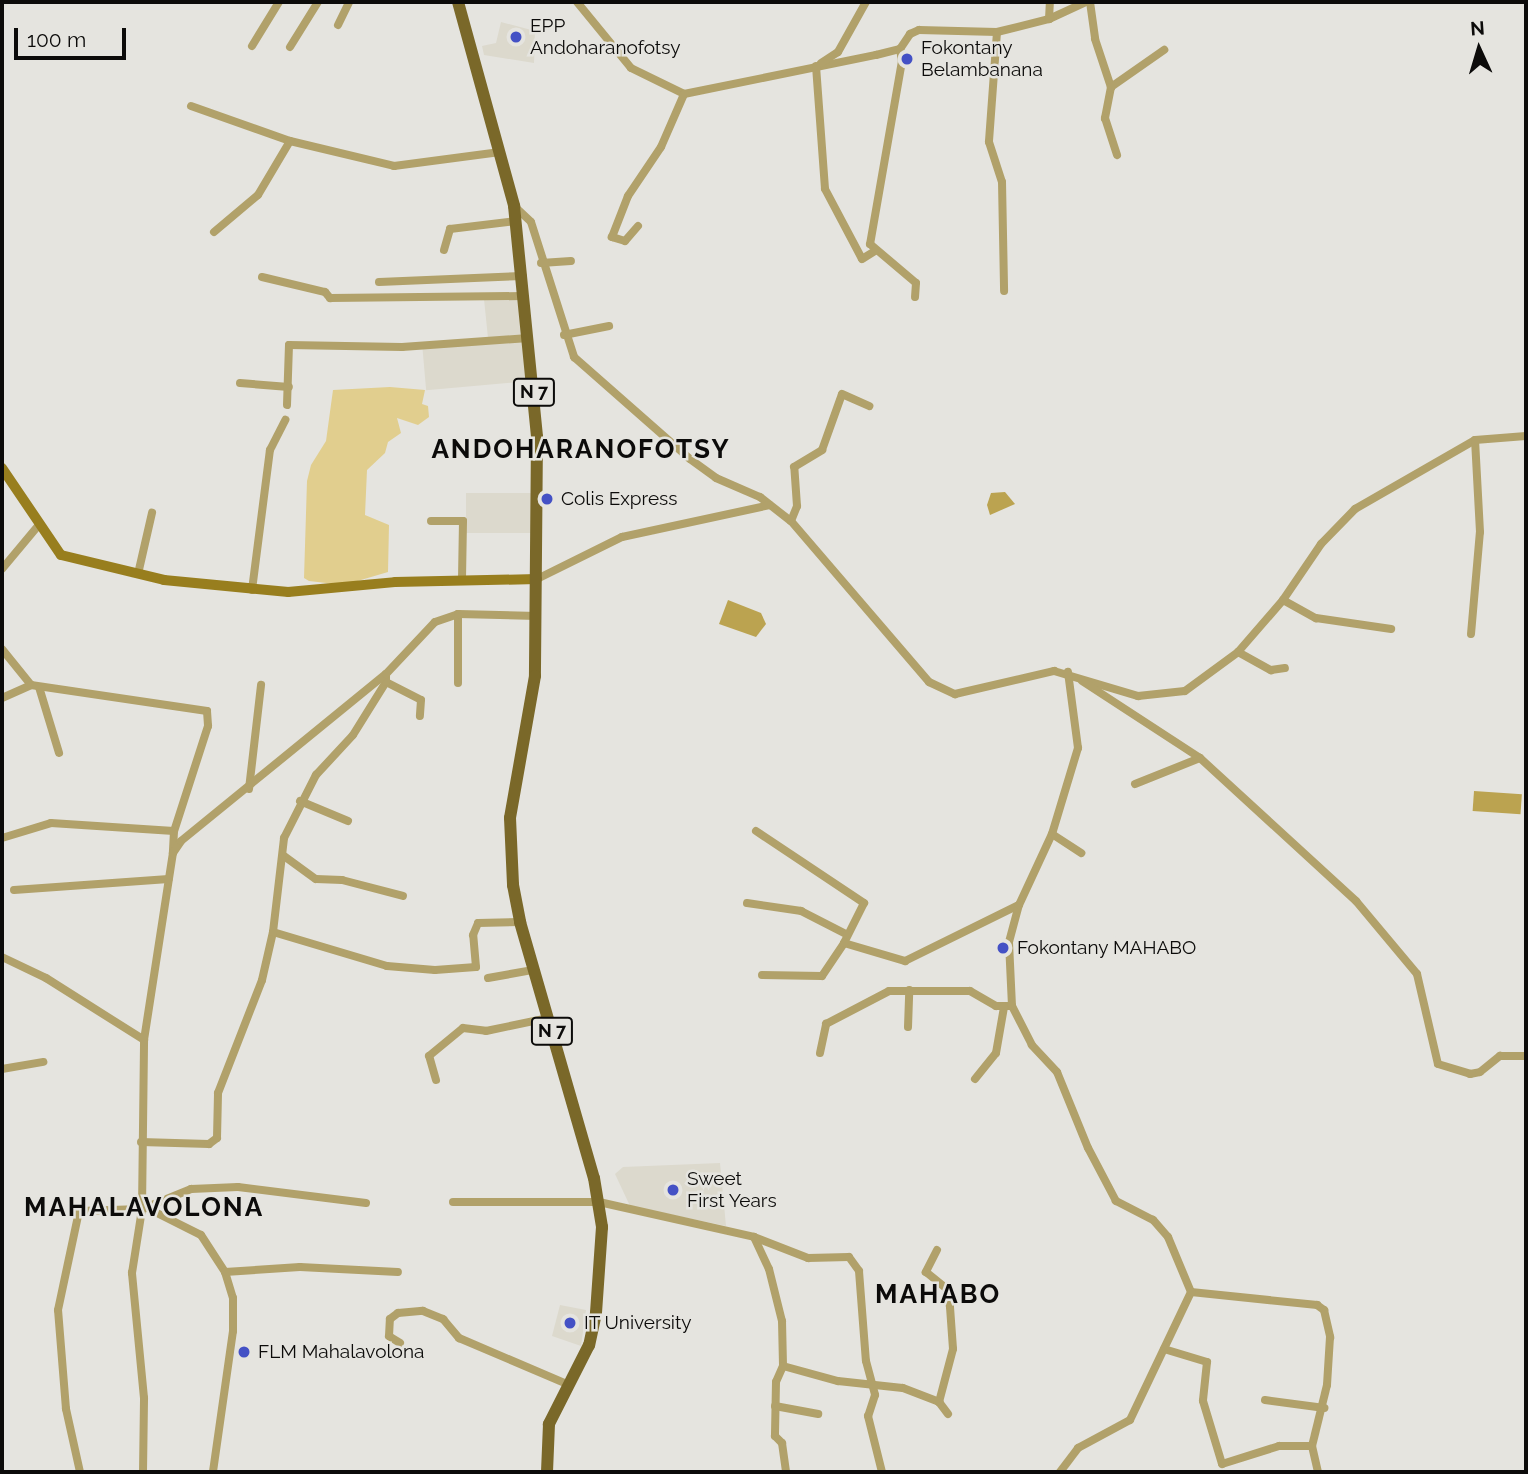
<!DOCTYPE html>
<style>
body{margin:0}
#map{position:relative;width:1528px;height:1474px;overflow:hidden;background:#e5e4df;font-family:Raleway,sans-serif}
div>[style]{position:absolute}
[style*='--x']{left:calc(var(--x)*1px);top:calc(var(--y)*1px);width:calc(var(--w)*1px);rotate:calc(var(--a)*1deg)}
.built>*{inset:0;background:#dcd9cd;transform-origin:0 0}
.green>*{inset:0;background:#e1ce8e}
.water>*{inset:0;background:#bba350;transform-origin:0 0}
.street>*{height:8px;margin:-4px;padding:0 4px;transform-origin:4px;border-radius:4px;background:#b1a16a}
.secondary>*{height:10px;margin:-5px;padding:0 5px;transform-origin:5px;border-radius:5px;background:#987e1e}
.primary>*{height:12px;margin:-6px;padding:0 6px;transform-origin:6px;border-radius:6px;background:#7a6829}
.dots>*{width:19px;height:19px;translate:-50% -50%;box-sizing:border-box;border:4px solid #e5e4df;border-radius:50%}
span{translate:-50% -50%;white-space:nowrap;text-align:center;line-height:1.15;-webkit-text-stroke:5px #e5e4df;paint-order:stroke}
.shield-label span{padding:2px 5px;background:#e5e4df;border:2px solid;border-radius:5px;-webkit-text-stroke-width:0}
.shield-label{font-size:18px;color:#0c0b0a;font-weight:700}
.poi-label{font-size:19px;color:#0c0b0a}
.left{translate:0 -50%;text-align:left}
.district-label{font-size:26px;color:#0c0b0a;font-weight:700;letter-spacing:2px}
.frame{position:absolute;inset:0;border:4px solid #0c0b0a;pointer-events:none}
.north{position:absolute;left:1444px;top:14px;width:70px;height:70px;-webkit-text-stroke:5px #e5e4df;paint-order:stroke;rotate:356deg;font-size:19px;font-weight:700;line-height:28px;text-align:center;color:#0c0b0a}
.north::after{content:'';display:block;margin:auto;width:24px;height:32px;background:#0c0b0a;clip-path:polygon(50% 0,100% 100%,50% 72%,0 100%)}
.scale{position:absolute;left:14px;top:28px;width:112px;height:32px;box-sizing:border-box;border:4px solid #0c0b0a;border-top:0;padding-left:9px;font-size:21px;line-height:24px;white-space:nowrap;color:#0c0b0a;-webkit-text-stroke:5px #e5e4df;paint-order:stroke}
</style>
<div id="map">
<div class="built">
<div style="clip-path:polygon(501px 22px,535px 31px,534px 63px,484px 55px,482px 46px,496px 43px)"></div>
<div style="clip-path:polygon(484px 299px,522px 300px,526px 335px,488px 338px)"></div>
<div style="left:529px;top:338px;width:43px;height:107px;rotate:85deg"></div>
<div style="left:532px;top:493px;width:40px;height:66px;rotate:90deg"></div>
<div style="clip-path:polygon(720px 1163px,726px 1226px,630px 1206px,615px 1174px,623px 1167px)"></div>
<div style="clip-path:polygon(560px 1305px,586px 1310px,581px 1346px,552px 1336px)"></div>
</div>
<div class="green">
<div style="clip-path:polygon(390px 387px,425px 390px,422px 404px,428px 406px,429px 417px,418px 425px,397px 418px,401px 433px,388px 442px,385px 453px,367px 470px,365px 515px,389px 525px,388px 572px,344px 585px,309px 581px,304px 578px,307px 481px,311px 465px,326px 441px,333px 390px)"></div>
</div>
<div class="water">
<div style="clip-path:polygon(1005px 492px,1015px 504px,990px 515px,987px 505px,991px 493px)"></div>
<div style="clip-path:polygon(728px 600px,761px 613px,766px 624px,756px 637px,719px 624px)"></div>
<div style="left:1474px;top:791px;width:48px;height:20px;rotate:4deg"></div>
</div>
<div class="street">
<div style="--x:577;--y:2;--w:85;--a:50.7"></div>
<div style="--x:631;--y:68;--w:59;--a:26.1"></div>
<div style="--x:684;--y:94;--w:196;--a:-11.5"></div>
<div style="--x:876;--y:55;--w:25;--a:-14"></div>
<div style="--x:900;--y:49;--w:18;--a:-56"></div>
<div style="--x:910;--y:34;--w:10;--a:-24"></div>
<div style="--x:919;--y:30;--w:78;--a:1.5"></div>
<div style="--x:997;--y:32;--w:54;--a:-14"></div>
<div style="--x:1049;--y:19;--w:41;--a:-24.7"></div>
<div style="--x:1090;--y:2;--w:37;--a:82"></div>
<div style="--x:1095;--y:39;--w:51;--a:71.6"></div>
<div style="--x:1111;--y:87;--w:32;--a:101"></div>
<div style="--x:1105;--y:118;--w:39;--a:72"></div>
<div style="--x:1049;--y:19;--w:17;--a:-87"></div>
<div style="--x:338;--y:25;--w:25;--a:-64"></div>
<div style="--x:997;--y:32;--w:110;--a:94.2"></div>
<div style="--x:989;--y:142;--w:42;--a:72"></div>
<div style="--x:1002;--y:182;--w:109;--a:88.9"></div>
<div style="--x:252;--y:46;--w:52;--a:-58.5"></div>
<div style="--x:290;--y:47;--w:53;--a:-58.1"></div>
<div style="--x:900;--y:49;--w:12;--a:81"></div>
<div style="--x:902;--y:61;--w:186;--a:99.9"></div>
<div style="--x:870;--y:244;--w:60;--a:40.3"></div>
<div style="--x:916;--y:283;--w:14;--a:94"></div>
<div style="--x:821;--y:63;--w:20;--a:-33"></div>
<div style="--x:838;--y:52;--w:57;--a:-60.8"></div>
<div style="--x:816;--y:66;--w:123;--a:85.8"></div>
<div style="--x:825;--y:189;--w:79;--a:62.1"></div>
<div style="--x:862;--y:259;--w:15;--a:-32"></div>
<div style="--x:1111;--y:87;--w:65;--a:-34.9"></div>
<div style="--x:191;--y:106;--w:105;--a:19.5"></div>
<div style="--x:290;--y:141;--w:107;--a:13.5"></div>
<div style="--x:394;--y:166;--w:107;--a:-7.5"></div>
<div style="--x:514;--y:206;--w:23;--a:43"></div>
<div style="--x:531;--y:222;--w:142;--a:72.3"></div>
<div style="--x:574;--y:357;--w:154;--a:41.3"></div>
<div style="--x:690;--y:459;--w:32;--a:36"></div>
<div style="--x:716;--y:478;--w:48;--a:23.4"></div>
<div style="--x:760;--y:497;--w:39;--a:38"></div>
<div style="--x:791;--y:521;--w:212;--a:49.4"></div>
<div style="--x:929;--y:682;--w:29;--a:25"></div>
<div style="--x:955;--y:694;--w:102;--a:-13.1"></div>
<div style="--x:1054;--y:671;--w:88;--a:16.6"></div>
<div style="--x:1138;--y:696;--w:47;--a:-6.1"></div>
<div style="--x:1185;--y:691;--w:66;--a:-36.3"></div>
<div style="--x:1238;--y:652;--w:69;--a:-49.1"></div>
<div style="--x:1283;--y:600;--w:68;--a:-55.8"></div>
<div style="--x:1321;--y:544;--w:49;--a:-45.8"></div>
<div style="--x:1355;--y:509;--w:138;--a:-29.9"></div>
<div style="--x:1475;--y:440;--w:51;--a:-4.5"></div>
<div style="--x:638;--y:226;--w:20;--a:131"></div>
<div style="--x:625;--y:241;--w:14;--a:-163"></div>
<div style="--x:612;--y:237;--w:44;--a:-68.7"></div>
<div style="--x:628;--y:196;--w:59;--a:-56"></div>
<div style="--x:661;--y:147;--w:58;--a:-66.5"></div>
<div style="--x:214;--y:232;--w:57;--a:-40.1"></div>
<div style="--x:258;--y:195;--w:63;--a:-59.3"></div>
<div style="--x:444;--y:250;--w:22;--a:-74"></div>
<div style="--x:450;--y:229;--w:66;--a:-6.9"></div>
<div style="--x:541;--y:263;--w:30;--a:-4"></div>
<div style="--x:262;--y:277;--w:65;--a:13.4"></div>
<div style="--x:325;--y:292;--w:8;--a:50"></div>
<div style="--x:330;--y:298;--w:194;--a:-0.6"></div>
<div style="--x:379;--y:282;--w:144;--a:-2.4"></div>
<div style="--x:564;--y:335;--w:46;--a:-11.3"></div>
<div style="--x:240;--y:383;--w:49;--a:4.7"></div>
<div style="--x:287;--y:405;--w:60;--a:-88.1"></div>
<div style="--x:289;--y:345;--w:113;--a:1"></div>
<div style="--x:402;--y:347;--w:127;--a:-4.1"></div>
<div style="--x:431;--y:521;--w:32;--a:0"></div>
<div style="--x:463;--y:521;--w:60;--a:91"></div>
<div style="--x:791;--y:521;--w:16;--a:-68"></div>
<div style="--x:797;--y:506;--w:39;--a:-94"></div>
<div style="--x:794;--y:467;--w:33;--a:-31"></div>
<div style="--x:822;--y:450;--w:59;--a:-70.3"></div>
<div style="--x:842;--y:394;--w:30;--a:24"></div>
<div style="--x:2;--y:569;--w:56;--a:-50.1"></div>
<div style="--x:138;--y:574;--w:63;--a:-77.1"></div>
<div style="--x:537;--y:579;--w:95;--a:-26.3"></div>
<div style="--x:622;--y:537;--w:151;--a:-12.2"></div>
<div style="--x:252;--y:590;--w:141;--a:-82.7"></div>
<div style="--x:270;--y:450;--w:34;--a:-63"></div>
<div style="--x:1283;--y:600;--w:38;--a:29"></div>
<div style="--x:1316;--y:618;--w:76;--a:8.3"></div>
<div style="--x:458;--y:614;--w:69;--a:90"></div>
<div style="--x:1471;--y:634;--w:102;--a:-85"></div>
<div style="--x:1480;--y:532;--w:92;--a:-93.1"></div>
<div style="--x:2;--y:649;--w:46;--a:51.1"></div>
<div style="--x:1238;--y:652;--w:38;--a:29"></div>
<div style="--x:1271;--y:670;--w:14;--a:-8"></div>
<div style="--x:1082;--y:681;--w:141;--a:33.1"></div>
<div style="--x:1200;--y:758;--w:212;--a:42.5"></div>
<div style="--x:1356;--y:901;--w:95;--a:50.1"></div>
<div style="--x:1417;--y:974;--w:92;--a:76.9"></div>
<div style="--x:1438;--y:1064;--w:34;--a:17"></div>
<div style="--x:1470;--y:1074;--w:10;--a:-11"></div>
<div style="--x:1480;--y:1072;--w:26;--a:-39"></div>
<div style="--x:1500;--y:1056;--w:26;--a:0"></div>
<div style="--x:386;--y:682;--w:39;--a:27"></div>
<div style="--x:421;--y:700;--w:16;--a:94"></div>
<div style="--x:39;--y:687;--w:69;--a:73.1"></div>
<div style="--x:2;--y:698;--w:32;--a:-24"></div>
<div style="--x:31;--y:685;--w:178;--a:8.4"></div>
<div style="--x:207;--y:711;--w:15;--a:86"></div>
<div style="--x:208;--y:726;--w:110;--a:107.9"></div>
<div style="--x:174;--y:831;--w:22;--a:93"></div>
<div style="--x:1135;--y:784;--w:70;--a:-21.8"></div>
<div style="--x:249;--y:789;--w:105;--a:-83.4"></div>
<div style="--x:300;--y:801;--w:52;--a:22.6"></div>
<div style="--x:756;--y:831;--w:130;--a:33.7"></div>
<div style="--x:864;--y:903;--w:45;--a:116.6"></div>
<div style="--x:1052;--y:834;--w:35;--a:33"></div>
<div style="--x:2;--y:838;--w:51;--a:-17"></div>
<div style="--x:51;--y:823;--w:123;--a:3.7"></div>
<div style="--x:284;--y:856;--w:39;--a:36"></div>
<div style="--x:316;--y:879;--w:26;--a:2"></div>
<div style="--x:342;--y:880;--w:63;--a:14.7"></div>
<div style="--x:14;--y:890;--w:155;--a:-4.1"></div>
<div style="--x:747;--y:903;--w:55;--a:8.4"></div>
<div style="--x:801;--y:911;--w:51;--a:27.1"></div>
<div style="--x:273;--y:932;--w:119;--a:16.6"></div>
<div style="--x:387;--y:966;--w:48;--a:4.8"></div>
<div style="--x:435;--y:970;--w:41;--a:-4.2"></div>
<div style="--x:476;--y:967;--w:32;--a:-95"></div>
<div style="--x:473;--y:935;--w:13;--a:-67"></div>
<div style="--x:478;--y:923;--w:42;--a:-1.4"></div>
<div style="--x:2;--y:957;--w:49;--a:25.5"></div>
<div style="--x:46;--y:978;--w:116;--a:32.3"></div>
<div style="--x:762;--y:975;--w:60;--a:1"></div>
<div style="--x:822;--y:976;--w:40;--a:-56"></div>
<div style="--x:844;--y:943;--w:64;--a:16.4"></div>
<div style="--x:905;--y:961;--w:127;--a:-26.2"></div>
<div style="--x:488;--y:978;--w:46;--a:-10.1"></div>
<div style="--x:908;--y:1027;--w:37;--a:-88"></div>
<div style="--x:820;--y:1053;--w:30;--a:-78"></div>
<div style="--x:826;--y:1024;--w:71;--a:-27.6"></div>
<div style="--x:889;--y:991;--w:81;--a:0"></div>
<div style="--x:970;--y:991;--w:30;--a:30"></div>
<div style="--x:996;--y:1006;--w:16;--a:0"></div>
<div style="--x:2;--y:1069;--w:42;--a:-9.7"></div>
<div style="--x:975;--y:1079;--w:33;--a:-51"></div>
<div style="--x:996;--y:1053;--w:47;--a:-80.1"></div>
<div style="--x:436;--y:1080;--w:25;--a:-106"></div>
<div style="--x:429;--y:1056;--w:44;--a:-39.5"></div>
<div style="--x:463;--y:1028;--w:23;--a:7"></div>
<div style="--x:486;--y:1031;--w:63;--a:-11.8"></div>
<div style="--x:141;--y:1142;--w:68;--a:1.7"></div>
<div style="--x:209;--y:1144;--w:10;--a:-37"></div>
<div style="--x:217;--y:1138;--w:45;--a:-88.7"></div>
<div style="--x:218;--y:1093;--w:121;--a:-68.7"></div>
<div style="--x:262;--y:980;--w:49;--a:-77.1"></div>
<div style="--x:273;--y:932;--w:95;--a:-83.3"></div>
<div style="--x:284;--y:838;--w:71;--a:-63.1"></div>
<div style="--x:316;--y:775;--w:54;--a:-47.2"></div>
<div style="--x:353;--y:735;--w:62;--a:-58.1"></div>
<div style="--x:386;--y:682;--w:8;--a:-90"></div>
<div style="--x:453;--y:1202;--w:146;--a:0"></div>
<div style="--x:599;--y:1202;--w:159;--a:12.7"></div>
<div style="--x:754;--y:1237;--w:35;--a:65"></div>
<div style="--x:769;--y:1269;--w:54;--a:76"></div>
<div style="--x:782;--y:1321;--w:45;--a:88.7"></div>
<div style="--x:783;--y:1366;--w:17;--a:114"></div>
<div style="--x:776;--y:1382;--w:54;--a:91.1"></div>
<div style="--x:775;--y:1436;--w:10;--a:45"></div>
<div style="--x:782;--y:1443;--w:29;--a:82"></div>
<div style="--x:147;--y:1208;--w:60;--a:26.6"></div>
<div style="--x:201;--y:1235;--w:44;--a:57"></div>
<div style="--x:225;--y:1272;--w:27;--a:73"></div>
<div style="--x:233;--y:1298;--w:33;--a:90"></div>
<div style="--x:233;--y:1331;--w:142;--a:98.1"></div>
<div style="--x:754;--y:1237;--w:58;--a:21.3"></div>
<div style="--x:808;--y:1258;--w:41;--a:-1.4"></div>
<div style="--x:849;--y:1257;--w:17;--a:54"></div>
<div style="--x:859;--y:1271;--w:90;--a:85.6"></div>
<div style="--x:866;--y:1361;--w:35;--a:75"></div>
<div style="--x:875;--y:1395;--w:22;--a:108"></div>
<div style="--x:868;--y:1416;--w:58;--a:76"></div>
<div style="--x:937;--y:1250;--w:25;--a:117"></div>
<div style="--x:926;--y:1272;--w:26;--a:39"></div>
<div style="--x:946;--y:1288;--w:19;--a:78"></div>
<div style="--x:950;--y:1307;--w:42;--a:85.9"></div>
<div style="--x:953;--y:1349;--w:55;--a:104.8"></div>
<div style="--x:939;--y:1402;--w:15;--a:53"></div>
<div style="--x:225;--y:1272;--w:75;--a:-3.8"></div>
<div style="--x:300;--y:1267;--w:98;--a:2.9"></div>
<div style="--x:1191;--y:1292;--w:127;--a:5.9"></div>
<div style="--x:1317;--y:1305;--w:9;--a:36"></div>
<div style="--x:1324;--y:1310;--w:28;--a:77"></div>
<div style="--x:1330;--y:1337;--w:48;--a:93.6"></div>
<div style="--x:1327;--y:1385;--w:63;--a:103.8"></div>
<div style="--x:1312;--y:1446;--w:27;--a:77"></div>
<div style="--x:400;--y:1343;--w:13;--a:-148"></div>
<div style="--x:389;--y:1336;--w:17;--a:-87"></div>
<div style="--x:390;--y:1319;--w:10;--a:-37"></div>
<div style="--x:398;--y:1313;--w:25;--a:-5"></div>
<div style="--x:423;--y:1311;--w:22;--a:22"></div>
<div style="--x:443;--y:1319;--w:25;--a:50"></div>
<div style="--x:459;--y:1338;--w:117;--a:23.1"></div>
<div style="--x:1164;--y:1349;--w:45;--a:16.8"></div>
<div style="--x:1207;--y:1362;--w:39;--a:96"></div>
<div style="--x:1203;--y:1401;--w:66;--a:73.2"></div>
<div style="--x:1222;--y:1464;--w:60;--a:-17.5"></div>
<div style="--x:1279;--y:1446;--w:33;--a:0"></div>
<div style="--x:783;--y:1366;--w:57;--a:15.3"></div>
<div style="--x:838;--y:1381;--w:65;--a:6.1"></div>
<div style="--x:903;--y:1388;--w:39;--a:21"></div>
<div style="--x:1265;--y:1400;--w:60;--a:7.7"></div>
<div style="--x:775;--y:1406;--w:44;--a:10.5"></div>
<div style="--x:80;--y:1472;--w:65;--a:-102.5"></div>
<div style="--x:66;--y:1409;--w:99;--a:-94.6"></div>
<div style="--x:58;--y:1310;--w:101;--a:-78"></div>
<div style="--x:79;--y:1211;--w:63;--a:-1.8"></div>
<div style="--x:142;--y:1209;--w:53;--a:-22.2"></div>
<div style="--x:191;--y:1189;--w:47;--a:-2.4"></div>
<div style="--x:238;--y:1187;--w:129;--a:7.1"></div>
<div style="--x:143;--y:1472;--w:74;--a:-89.2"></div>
<div style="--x:144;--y:1398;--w:126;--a:-95.5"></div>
<div style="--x:132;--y:1273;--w:65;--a:-81.1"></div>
<div style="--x:142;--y:1209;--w:169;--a:-89.3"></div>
<div style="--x:144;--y:1040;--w:189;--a:-81.2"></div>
<div style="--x:173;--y:853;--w:14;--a:-56"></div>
<div style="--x:181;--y:841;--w:264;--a:-39.2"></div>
<div style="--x:386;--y:674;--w:71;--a:-46.7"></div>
<div style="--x:435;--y:622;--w:24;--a:-19"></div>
<div style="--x:458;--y:614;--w:79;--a:1.5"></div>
<div style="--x:1060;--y:1472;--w:30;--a:-53"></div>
<div style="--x:1078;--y:1448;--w:59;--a:-28.3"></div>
<div style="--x:1130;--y:1420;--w:142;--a:-64.5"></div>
<div style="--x:1191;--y:1292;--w:60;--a:-112.7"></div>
<div style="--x:1168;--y:1237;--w:23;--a:-131"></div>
<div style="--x:1153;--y:1220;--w:42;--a:-152.8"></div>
<div style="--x:1116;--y:1201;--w:60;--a:-117.8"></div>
<div style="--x:1088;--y:1148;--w:82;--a:-112.2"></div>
<div style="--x:1057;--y:1072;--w:37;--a:-133"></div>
<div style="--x:1032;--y:1045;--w:44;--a:-117.1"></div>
<div style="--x:1012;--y:1006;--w:64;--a:-92.7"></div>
<div style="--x:1009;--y:942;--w:38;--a:-75"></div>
<div style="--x:1019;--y:905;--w:78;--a:-65.1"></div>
<div style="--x:1052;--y:834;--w:90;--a:-73.2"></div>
<div style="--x:1078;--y:748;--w:77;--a:-97.5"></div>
</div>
<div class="secondary">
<div style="--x:2;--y:468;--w:105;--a:55.9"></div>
<div style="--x:61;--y:555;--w:106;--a:13.6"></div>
<div style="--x:164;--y:580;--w:125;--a:5.5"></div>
<div style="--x:288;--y:592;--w:107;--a:-5.3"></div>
<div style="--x:395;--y:582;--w:142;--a:-1.2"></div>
</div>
<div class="primary">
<div style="--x:458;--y:2;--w:212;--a:74.6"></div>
<div style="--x:514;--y:206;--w:232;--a:84.3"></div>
<div style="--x:537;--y:437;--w:239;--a:90.5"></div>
<div style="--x:535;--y:676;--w:144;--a:100"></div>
<div style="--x:510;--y:818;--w:67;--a:87.4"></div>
<div style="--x:513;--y:885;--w:38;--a:79"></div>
<div style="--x:520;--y:922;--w:266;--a:73.9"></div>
<div style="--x:594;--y:1178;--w:50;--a:80.7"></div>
<div style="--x:602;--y:1227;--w:86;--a:94"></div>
<div style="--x:596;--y:1313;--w:33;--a:102"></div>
<div style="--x:589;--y:1345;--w:89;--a:116.9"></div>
<div style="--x:549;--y:1424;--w:48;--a:92.4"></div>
</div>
<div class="dots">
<div style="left:516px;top:37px;background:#4451c5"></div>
<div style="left:907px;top:59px;background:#4451c5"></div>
<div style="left:547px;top:499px;background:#4451c5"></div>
<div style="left:1003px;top:948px;background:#4451c5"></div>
<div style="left:673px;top:1190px;background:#4451c5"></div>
<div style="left:570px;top:1323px;background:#4451c5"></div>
<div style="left:244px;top:1352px;background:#4451c5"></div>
</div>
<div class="shield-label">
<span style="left:534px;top:392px">N 7</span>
<span style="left:552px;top:1031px">N 7</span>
</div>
<div class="poi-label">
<span class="left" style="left:530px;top:37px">EPP<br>Andoharanofotsy</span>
<span class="left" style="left:921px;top:59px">Fokontany<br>Belambanana</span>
<span class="left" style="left:561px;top:499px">Colis Express</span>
<span class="left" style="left:1017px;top:948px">Fokontany MAHABO</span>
<span class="left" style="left:687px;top:1190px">Sweet<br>First Years</span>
<span class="left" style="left:584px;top:1323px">IT University</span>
<span class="left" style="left:258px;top:1352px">FLM Mahalavolona</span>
</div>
<div class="district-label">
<span style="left:581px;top:450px">ANDOHARANOFOTSY</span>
<span style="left:144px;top:1208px">MAHALAVOLONA</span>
<span style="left:938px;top:1295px">MAHABO</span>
</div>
<div class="frame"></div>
<div class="north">N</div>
<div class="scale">100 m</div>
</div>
